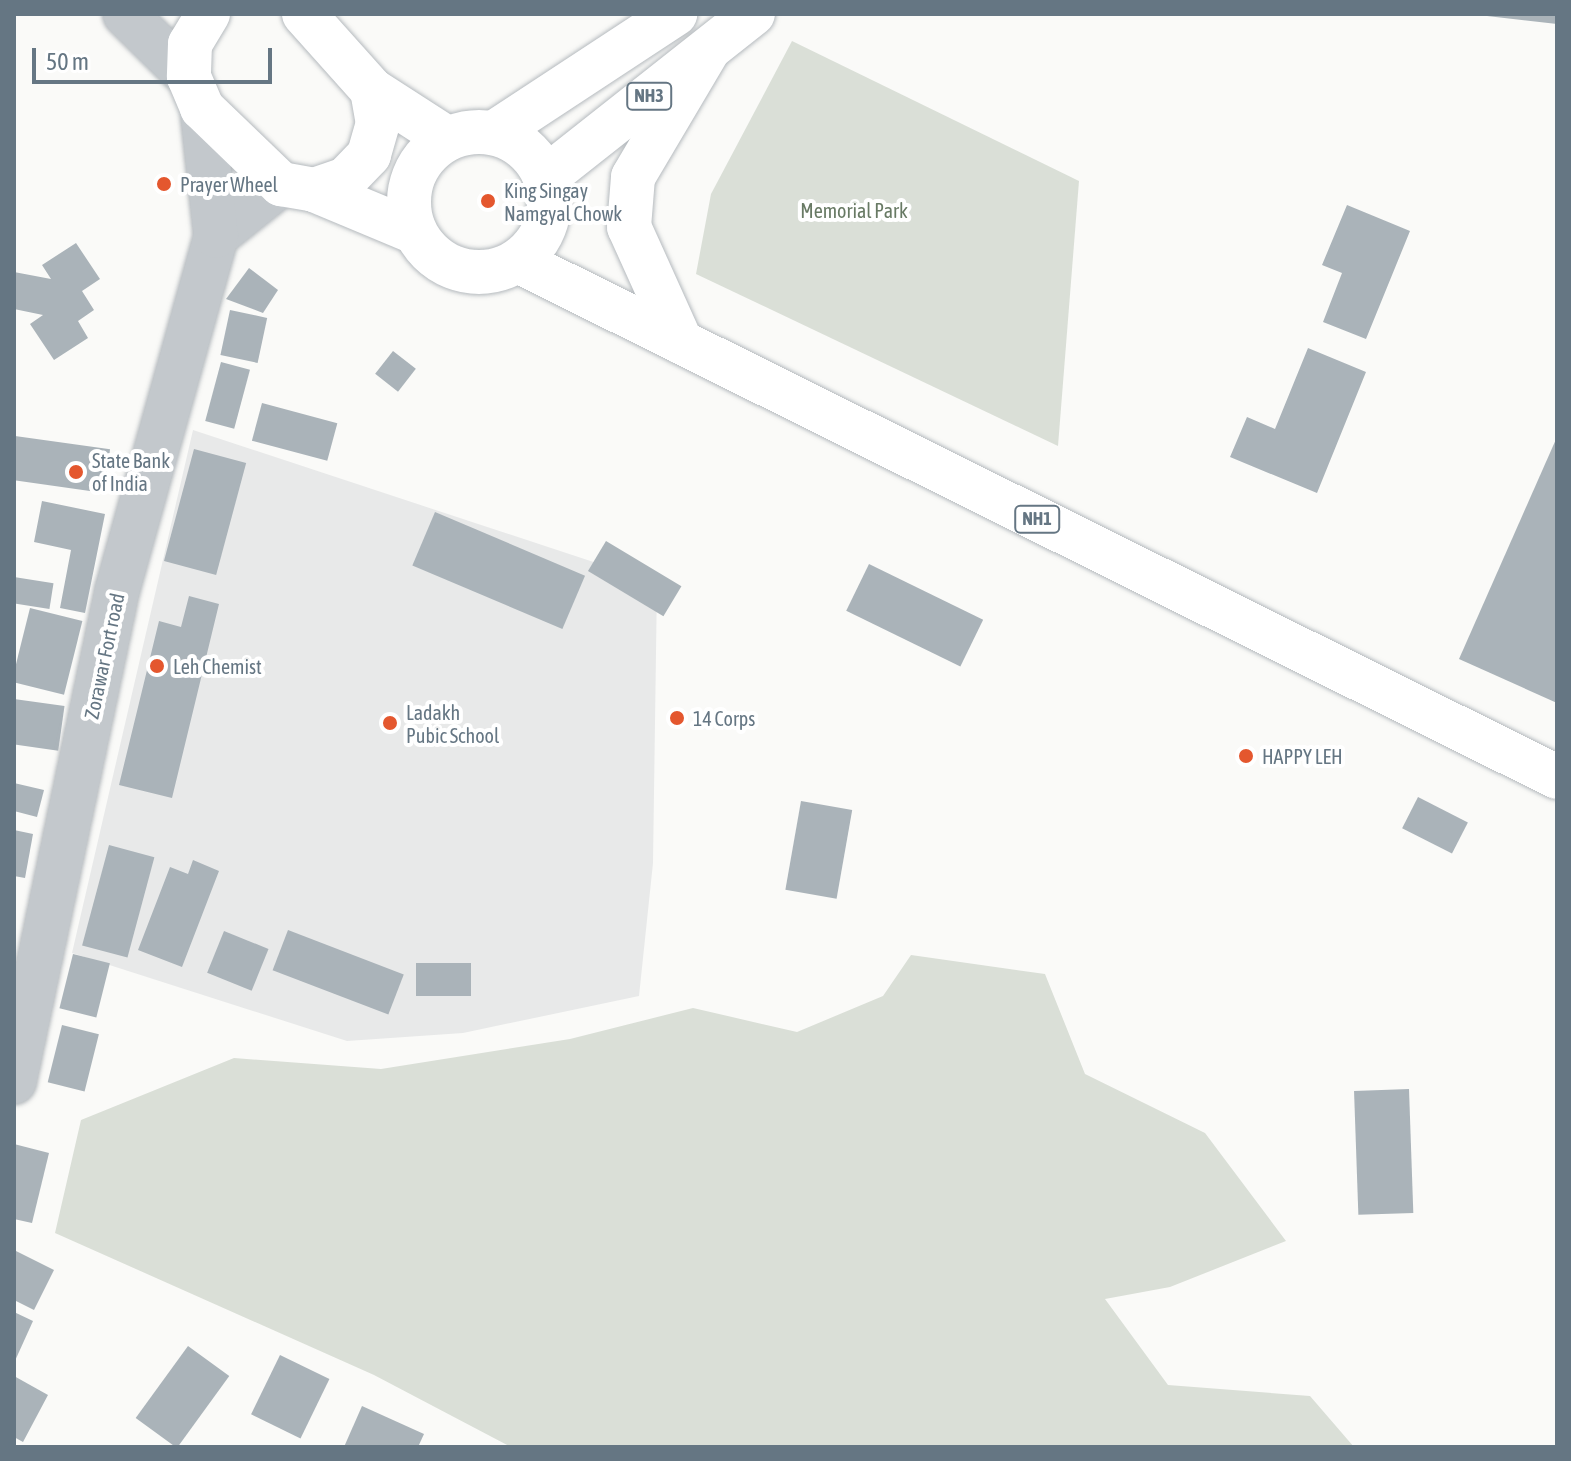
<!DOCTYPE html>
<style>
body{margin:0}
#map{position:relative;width:1571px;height:1461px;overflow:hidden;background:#fafaf8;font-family:"Asap Condensed",sans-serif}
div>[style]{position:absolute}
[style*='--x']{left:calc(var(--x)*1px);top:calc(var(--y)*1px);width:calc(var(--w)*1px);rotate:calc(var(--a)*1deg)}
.built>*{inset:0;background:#e8e9e9}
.green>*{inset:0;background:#dadfd7}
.building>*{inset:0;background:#aab3b9;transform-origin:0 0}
.roads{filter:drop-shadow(0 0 2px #b5babe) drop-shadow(0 0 2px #b5babe)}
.minor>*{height:44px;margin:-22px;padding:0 22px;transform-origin:22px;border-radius:22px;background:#c3c8cc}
.major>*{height:44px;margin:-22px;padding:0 22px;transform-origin:22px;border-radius:22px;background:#fff}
.highway>*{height:44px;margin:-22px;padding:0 22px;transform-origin:22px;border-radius:22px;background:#fff}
.highway>.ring{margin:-22px;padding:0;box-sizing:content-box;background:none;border:44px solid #fff;border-radius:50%}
.dots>*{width:22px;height:22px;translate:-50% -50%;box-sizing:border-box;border:4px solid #fff;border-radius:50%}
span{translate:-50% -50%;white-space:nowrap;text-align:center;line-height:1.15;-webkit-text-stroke:8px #fff;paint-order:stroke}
.shield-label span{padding:2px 6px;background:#fff;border:2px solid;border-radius:6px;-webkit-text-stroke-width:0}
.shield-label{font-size:18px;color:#657683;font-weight:700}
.poi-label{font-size:20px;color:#657683}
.left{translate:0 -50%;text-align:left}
.park-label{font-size:20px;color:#687a64}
.street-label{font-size:20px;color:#657683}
.frame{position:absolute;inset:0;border:16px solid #657683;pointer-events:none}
.scale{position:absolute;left:32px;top:48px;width:240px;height:36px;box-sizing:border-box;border:4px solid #657683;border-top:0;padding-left:10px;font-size:24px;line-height:28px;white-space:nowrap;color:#657683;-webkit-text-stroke:6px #fff;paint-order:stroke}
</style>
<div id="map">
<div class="built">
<div style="clip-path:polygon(193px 430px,657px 583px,653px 863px,639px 996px,463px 1033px,347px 1041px,72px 953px)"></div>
</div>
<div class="green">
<div style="clip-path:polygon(792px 41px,1079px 181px,1058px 446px,696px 274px,711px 194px)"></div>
<div style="clip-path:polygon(911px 955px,1045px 974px,1085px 1074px,1205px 1133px,1286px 1241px,1170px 1287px,1105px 1299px,1168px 1385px,1310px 1396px,1354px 1447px,511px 1447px,374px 1375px,55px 1233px,81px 1120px,234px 1058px,381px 1069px,570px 1039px,693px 1008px,797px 1032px,883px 996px)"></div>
</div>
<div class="building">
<div style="clip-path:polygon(1487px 14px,1557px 14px,1557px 24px,1487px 16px)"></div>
<div style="clip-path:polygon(1347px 205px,1410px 231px,1366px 339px,1323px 322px,1342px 273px,1322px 265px)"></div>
<div style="clip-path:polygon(76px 243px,100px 279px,82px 291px,94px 310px,78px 321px,88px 338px,54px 360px,30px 324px,43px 315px,14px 309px,14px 272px,51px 279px,42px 265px)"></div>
<div style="clip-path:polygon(249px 268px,278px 290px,263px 313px,226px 299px)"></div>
<div style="left:230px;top:310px;width:38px;height:46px;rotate:12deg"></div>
<div style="clip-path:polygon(1308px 348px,1366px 372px,1317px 493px,1230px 457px,1247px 417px,1275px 429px)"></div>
<div style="left:393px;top:351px;width:29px;height:29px;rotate:38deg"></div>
<div style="left:221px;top:362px;width:30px;height:61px;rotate:15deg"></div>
<div style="left:262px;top:403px;width:78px;height:39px;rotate:15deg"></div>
<div style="left:15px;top:436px;width:96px;height:44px;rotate:8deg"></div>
<div style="clip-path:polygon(1557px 437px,1557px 703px,1459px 659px)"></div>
<div style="left:194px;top:449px;width:54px;height:116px;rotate:15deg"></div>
<div style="clip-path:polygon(42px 501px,105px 514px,85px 613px,60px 608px,71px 550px,34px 542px)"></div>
<div style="left:435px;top:512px;width:163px;height:58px;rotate:23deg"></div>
<div style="left:606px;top:541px;width:88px;height:35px;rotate:31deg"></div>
<div style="left:869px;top:564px;width:127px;height:52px;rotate:26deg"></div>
<div style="left:14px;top:577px;width:40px;height:26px;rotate:9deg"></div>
<div style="clip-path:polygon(189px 596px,219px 604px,172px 798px,119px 785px,159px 621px,181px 627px)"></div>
<div style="left:30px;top:608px;width:54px;height:76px;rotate:14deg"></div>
<div style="left:14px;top:699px;width:51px;height:45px;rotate:8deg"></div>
<div style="clip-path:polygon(14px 783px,44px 790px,37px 817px,14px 811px)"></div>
<div style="left:1418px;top:797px;width:56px;height:35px;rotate:27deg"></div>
<div style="left:801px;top:801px;width:52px;height:90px;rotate:10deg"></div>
<div style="clip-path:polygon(14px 830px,33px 834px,25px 878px,14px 876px)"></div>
<div style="left:109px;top:845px;width:47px;height:104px;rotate:15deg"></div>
<div style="clip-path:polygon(193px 860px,219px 871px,182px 967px,138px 950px,170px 867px,188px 874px)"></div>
<div style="left:288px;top:930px;width:124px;height:43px;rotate:21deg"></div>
<div style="left:224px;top:931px;width:48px;height:45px;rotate:22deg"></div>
<div style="left:73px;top:954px;width:38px;height:56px;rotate:14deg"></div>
<div style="left:471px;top:963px;width:33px;height:55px;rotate:90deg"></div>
<div style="left:62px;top:1025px;width:38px;height:59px;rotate:14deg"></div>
<div style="left:1409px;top:1089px;width:124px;height:55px;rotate:88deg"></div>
<div style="clip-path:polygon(14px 1144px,49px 1153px,32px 1223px,14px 1219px)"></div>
<div style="clip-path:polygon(14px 1250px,54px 1270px,34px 1310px,14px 1300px)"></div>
<div style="clip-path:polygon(14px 1312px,33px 1321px,14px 1363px)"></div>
<div style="left:188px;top:1346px;width:51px;height:89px;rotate:36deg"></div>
<div style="left:280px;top:1355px;width:55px;height:66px;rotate:26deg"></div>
<div style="clip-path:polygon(14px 1376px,48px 1395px,23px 1442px,14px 1437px)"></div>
<div style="clip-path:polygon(362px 1406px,424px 1434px,418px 1447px,344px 1447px)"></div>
</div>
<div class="roads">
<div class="minor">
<div style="--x:125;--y:14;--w:90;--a:44.5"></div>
<div style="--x:216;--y:236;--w:83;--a:-38.7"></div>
<div style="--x:14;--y:1082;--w:502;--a:-78.15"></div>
<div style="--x:117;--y:591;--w:369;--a:-74.4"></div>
<div style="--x:216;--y:236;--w:129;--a:-96.2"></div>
</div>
<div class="major">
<div style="--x:208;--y:14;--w:35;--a:121"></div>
<div style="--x:190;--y:44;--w:33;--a:92"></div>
<div style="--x:189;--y:77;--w:34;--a:67"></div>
<div style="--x:202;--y:108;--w:110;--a:43.9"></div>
<div style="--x:281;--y:184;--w:34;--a:10"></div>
<div style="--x:314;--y:190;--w:109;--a:22.6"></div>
<div style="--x:304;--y:14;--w:102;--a:48.2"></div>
<div style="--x:372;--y:90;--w:34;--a:80"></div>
<div style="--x:378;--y:123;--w:33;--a:106"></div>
<div style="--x:369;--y:155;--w:33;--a:134"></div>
<div style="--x:346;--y:179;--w:34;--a:161"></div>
<div style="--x:372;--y:90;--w:90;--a:32.8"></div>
</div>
<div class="highway">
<div class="ring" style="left:409px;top:132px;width:96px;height:96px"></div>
<div style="--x:494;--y:133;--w:217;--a:-33.3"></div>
<div style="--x:545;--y:178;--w:265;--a:-38.3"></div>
<div style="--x:518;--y:261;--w:1160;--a:26.41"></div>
<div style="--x:681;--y:342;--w:126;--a:-114.3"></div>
<div style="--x:629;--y:227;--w:50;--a:-85.4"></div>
<div style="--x:633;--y:177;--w:147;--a:-59.4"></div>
</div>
</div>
<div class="dots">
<div style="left:164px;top:184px;background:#e4572e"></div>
<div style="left:488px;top:201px;background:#e4572e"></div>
<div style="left:76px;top:472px;background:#e4572e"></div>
<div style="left:157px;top:666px;background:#e4572e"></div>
<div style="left:677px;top:718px;background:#e4572e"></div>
<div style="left:390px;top:723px;background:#e4572e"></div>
<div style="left:1246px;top:756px;background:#e4572e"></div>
</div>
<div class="shield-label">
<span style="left:649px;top:96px">NH3</span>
<span style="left:1037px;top:519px">NH1</span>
</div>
<div class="poi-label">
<span class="left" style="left:180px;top:184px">Prayer Wheel</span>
<span class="left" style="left:504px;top:202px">King Singay<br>Namgyal Chowk</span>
<span class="left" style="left:92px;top:472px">State Bank<br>of India</span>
<span class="left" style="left:173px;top:666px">Leh Chemist</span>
<span class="left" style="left:406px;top:724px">Ladakh<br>Pubic School</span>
<span class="left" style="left:693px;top:718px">14 Corps</span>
<span class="left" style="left:1262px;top:756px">HAPPY LEH</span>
</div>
<div class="park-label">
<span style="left:854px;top:210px">Memorial Park</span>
</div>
<div class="street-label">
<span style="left:104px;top:656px;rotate:-78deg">Zorawar Fort road</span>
</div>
<div class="frame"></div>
<div class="scale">50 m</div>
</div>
